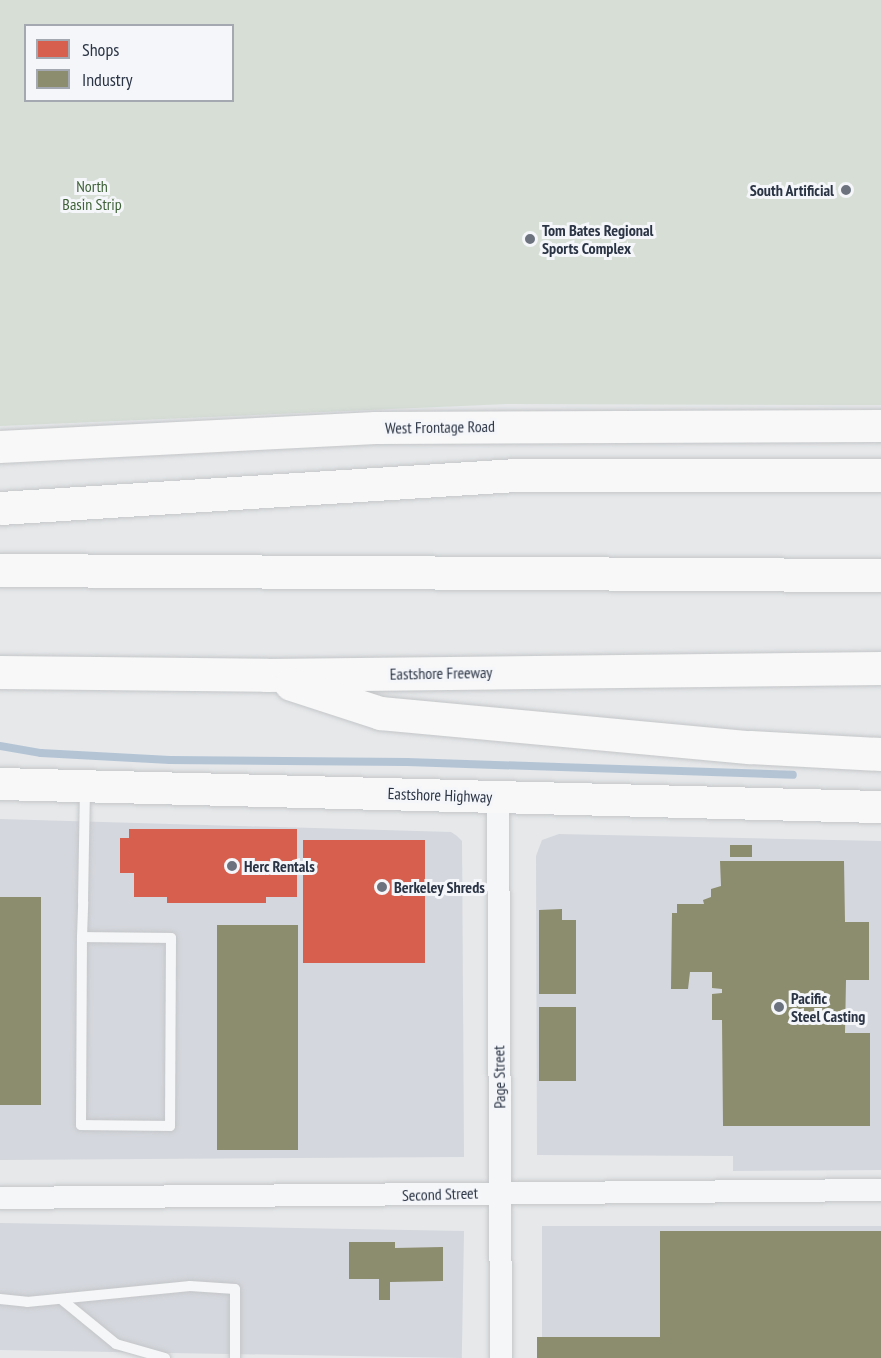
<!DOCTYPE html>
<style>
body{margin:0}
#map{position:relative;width:881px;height:1358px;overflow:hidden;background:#e6e8ea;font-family:"PT Sans Narrow",sans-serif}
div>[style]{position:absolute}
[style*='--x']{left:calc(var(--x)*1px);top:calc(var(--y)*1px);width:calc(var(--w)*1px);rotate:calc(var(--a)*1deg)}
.built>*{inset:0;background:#d4d7dd;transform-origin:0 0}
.green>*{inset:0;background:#d6ded6}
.shops>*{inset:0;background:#d6604d;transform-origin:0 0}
.industry>*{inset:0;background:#8c8c6e;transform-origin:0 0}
.stream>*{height:8px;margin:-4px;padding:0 4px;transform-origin:4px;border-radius:4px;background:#b4c4d5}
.roads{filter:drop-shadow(0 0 2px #c4c6c8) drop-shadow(0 0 2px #c4c6c8)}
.lane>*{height:10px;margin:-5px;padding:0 5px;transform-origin:5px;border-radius:5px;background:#f5f6f7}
.street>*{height:22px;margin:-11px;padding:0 11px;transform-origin:11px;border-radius:11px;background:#f5f6f7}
.secondary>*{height:32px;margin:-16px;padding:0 16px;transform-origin:16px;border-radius:16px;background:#f8f8f8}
.highway>*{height:33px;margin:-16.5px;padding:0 16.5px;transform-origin:16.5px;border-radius:16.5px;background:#f8f8f8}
.dots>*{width:16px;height:16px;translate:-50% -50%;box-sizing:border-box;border:3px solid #f4f6f9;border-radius:50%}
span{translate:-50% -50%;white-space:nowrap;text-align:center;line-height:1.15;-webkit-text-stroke:6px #f4f6f9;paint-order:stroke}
.park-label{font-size:16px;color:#3f6138}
.poi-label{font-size:16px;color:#2b3445;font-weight:700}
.right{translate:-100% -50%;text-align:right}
.left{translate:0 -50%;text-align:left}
.street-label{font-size:16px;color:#2b3445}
.legend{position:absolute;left:24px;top:24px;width:210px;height:78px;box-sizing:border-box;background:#f4f6f9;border:2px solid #a4a8b1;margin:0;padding:8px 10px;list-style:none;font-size:18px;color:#2b3445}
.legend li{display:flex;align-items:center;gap:12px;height:30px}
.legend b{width:30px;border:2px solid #a4a8b1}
</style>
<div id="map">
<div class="built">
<div style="clip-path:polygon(0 819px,451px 832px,457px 836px,462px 841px,464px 1157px,0 1160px)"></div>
<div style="clip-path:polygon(559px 834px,881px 841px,881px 1170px,733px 1171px,733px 1156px,537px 1155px,536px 856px,542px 840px)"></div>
<div style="left:881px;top:1226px;width:132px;height:339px;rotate:90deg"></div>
<div style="left:464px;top:1231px;width:127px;height:464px;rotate:91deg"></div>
</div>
<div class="green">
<div style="clip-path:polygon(evenodd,0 0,881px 0,881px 405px,507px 404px,0 426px,0 0,26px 26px,232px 26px,232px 100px,26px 100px,26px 26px)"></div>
</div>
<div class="shops">
<div style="clip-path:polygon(129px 829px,297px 829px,297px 897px,266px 897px,266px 903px,167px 903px,167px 897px,134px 897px,134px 873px,120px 873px,120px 838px,129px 838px)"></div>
<div style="left:303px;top:840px;width:122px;height:123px"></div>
</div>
<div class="industry">
<div style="left:730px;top:845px;width:22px;height:12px"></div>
<div style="clip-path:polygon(720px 861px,844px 861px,845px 922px,869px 922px,869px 980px,846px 980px,845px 1033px,870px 1033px,870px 1126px,723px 1126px,722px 1020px,712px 1020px,712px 994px,722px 993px,722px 989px,712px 988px,712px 972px,690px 972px,688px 989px,671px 989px,672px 913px,677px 913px,677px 904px,704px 904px,703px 900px,711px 897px,711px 889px,721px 886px)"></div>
<div style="left:41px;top:897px;width:208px;height:41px;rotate:90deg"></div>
<div style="clip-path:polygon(562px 909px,562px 920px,576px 920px,576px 994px,539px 994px,539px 910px)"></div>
<div style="left:217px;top:925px;width:81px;height:225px"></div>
<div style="left:539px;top:1007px;width:37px;height:74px"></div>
<div style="clip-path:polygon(660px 1231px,881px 1231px,881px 1358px,537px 1358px,537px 1337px,660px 1337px)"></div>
<div style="clip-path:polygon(349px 1242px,395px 1242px,395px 1248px,443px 1247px,443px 1281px,390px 1282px,390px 1300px,379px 1300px,379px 1279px,349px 1279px)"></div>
</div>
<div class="stream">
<div style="--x:0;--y:746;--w:42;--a:9.7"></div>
<div style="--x:41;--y:753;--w:129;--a:3.1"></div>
<div style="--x:170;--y:760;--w:237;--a:0.5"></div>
<div style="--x:407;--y:762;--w:386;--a:1.9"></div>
</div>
<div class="roads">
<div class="lane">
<div style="--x:82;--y:937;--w:89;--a:0.6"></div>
<div style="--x:171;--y:938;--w:188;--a:90.3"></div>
<div style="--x:170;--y:1126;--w:89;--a:-179.4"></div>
<div style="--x:81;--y:1125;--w:188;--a:-89.7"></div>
<div style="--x:82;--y:937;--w:35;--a:-88"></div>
<div style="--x:83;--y:902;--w:113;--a:-89"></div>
<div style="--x:0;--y:1299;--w:27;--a:6"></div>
<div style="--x:27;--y:1302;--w:164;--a:-5.6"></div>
<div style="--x:190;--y:1286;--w:45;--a:3.8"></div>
<div style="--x:235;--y:1289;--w:69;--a:90"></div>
<div style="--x:61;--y:1299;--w:71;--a:39.3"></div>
<div style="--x:116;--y:1344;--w:51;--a:15.9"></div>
</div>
<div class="street">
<div style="--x:498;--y:797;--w:561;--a:89.69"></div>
<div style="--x:0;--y:1198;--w:881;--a:-0.52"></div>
</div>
<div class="secondary">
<div style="--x:0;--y:447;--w:376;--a:-2.9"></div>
<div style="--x:376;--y:428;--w:505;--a:-0.23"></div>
<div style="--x:0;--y:784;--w:881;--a:1.5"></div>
</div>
<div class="highway">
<div style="--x:0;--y:508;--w:517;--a:-3.66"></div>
<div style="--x:516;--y:475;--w:365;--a:0"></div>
<div style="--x:0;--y:570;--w:881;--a:0.33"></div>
<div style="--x:0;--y:672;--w:266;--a:0.6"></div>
<div style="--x:266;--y:675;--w:615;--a:-0.65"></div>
<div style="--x:291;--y:684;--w:94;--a:18"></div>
<div style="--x:380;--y:713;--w:372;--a:5.3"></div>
<div style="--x:750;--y:747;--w:131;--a:3.1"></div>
</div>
</div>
<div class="dots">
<div style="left:846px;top:190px;background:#6c737f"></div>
<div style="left:530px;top:239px;background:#6c737f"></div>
<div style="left:232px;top:866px;background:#6c737f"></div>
<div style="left:382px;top:887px;background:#6c737f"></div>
<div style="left:779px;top:1007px;background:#6c737f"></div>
</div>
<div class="park-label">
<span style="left:92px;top:195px">North<br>Basin Strip</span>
</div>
<div class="poi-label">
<span class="right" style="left:834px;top:190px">South Artificial</span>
<span class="left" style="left:542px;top:239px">Tom Bates Regional<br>Sports Complex</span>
<span class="left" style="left:244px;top:866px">Herc Rentals</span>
<span class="left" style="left:394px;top:887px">Berkeley Shreds</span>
<span class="left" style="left:791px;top:1007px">Pacific<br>Steel Casting</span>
</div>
<div class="street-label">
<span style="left:440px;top:427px;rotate:-1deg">West Frontage Road</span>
<span style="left:441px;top:673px;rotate:-1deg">Eastshore Freeway</span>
<span style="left:440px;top:795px;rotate:2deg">Eastshore Highway</span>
<span style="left:499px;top:1077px;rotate:-91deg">Page Street</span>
<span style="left:440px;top:1194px;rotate:-2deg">Second Street</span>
</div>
<ul class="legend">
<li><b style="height:16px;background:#d6604d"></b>Shops</li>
<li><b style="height:16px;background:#8c8c6e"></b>Industry</li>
</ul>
</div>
